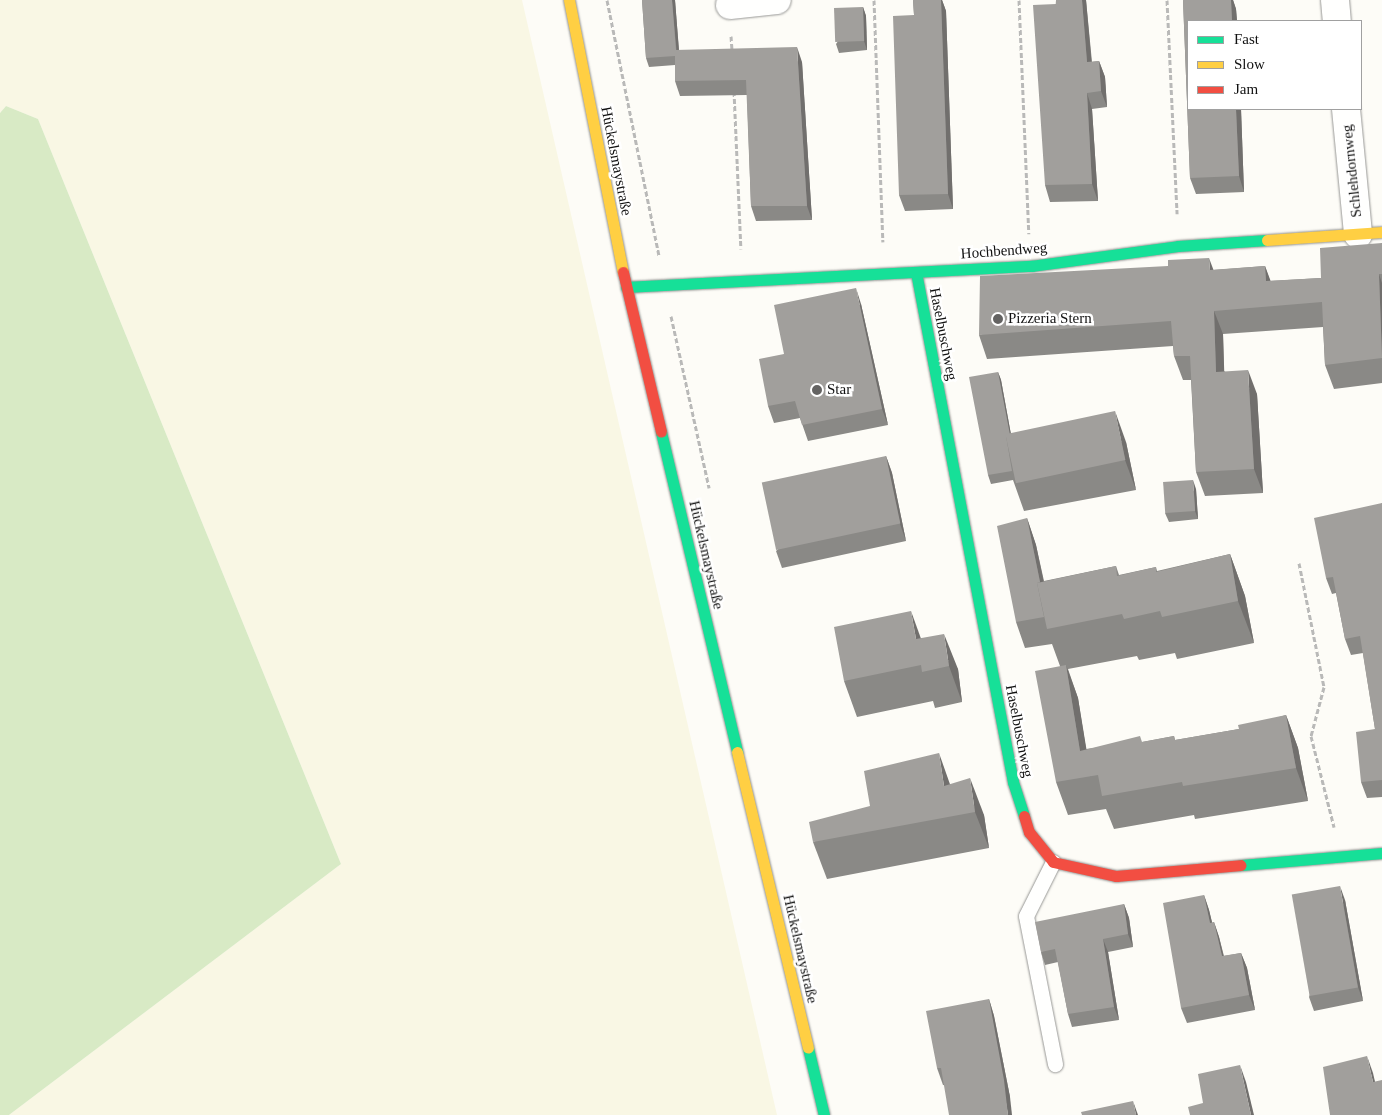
<!DOCTYPE html>
<meta charset="utf-8">
<style>
body{margin:0}
#map{position:relative;width:1382px;height:1115px;overflow:hidden;background:#fdfcf7;font-family:Georgia,serif}
div>[style]{position:absolute}
[style*='--x']{left:calc(var(--x)*1px);top:calc(var(--y)*1px);width:calc(var(--w)*1px);rotate:calc(var(--a)*1deg)}
.farmland>*{inset:0;background:#f9f7e4}
.forest>*{inset:0;background:#d8eac5}
.path>*{height:3px;margin-top:-1.5px;transform-origin:0;background:repeating-linear-gradient(90deg,#b9b9b8 0 5px,transparent 0 7.5px)}
.roads{filter:drop-shadow(0 0 1px #979795) drop-shadow(0 0 1px #979795)}
.lane>*{height:15px;margin:-7.5px;padding:0 7.5px;transform-origin:7.5px;border-radius:7.5px;background:#fffffe}
.street>*{height:28px;margin:-14px;padding:0 14px;transform-origin:14px;border-radius:14px;background:#fffffe}
.fast>*{height:11px;margin:-5.5px;padding:0 5.5px;transform-origin:5.5px;border-radius:5.5px;background:#16e098}
.slow>*{height:11px;margin:-5.5px;padding:0 5.5px;transform-origin:5.5px;border-radius:5.5px;background:#ffcf43}
.jam>*{height:11px;margin:-5.5px;padding:0 5.5px;transform-origin:5.5px;border-radius:5.5px;background:#f24e42}
.wall>*{inset:0;background:#8a8986}
.shaded-wall>*{inset:0;background:#716f6d}
.building>*{inset:0;background:#a19f9c;transform-origin:0 0}
.dots>*{width:14px;height:14px;translate:-50% -50%;box-sizing:border-box;border:2px solid #fff;border-radius:50%}
span{translate:-50% -50%;white-space:nowrap;text-align:center;line-height:1.15;-webkit-text-stroke:5px #fff;paint-order:stroke}
.street-label{font-size:15px;color:#111}
.poi-label{font-size:15px;color:#111}
.left{translate:0 -50%;text-align:left}
.legend{position:absolute;left:1187px;top:20px;width:175px;height:90px;box-sizing:border-box;background:#fff;border:1px solid #a0a0a0;margin:0;padding:6px 9px;list-style:none;font-size:15px;color:#111}
.legend li{display:flex;align-items:center;gap:10px;height:25px}
.legend b{width:25px;border:1px solid #a0a0a0}
</style>
<div id="map">
<div class="farmland">
<div style="clip-path:polygon(0 0,522px 0,777px 1115px,9px 1115px,341px 864px,38px 119px,6px 106px,0 113px)"></div>
</div>
<div class="forest">
<div style="clip-path:polygon(6px 106px,38px 119px,341px 864px,9px 1115px,0 1115px,0 113px)"></div>
</div>
<div class="path">
<div style="--x:607;--y:0;--w:261;--a:78.5"></div>
<div style="--x:874;--y:0;--w:242;--a:87.9"></div>
<div style="--x:1019;--y:0;--w:234;--a:87.6"></div>
<div style="--x:1167;--y:0;--w:214;--a:87.3"></div>
<div style="--x:731;--y:36;--w:16;--a:86"></div>
<div style="--x:734;--y:91;--w:158;--a:87.5"></div>
<div style="--x:671;--y:316;--w:176;--a:77.5"></div>
<div style="--x:1299;--y:563;--w:126;--a:78.6"></div>
<div style="--x:1324;--y:687;--w:51;--a:104.9"></div>
<div style="--x:1311;--y:736;--w:94;--a:75.8"></div>
</div>
<div class="roads">
<div class="lane">
<div style="--x:1053;--y:862;--w:60;--a:116.6"></div>
<div style="--x:1026;--y:916;--w:151;--a:78.9"></div>
</div>
<div class="street">
<div style="--x:1335;--y:0;--w:21;--a:85"></div>
<div style="--x:730;--y:5;--w:47;--a:-6.1"></div>
<div style="--x:1346;--y:109;--w:126;--a:84.5"></div>
</div>
<div class="fast">
<div style="--x:916;--y:272;--w:519;--a:79.23"></div>
<div style="--x:1013;--y:782;--w:36;--a:72"></div>
<div style="--x:626;--y:287;--w:406;--a:-3"></div>
<div style="--x:1031;--y:266;--w:148;--a:-7.7"></div>
<div style="--x:1178;--y:246;--w:89;--a:-3.9"></div>
<div style="--x:661;--y:432;--w:329;--a:76.6"></div>
<div style="--x:1241;--y:865;--w:142;--a:-4.9"></div>
<div style="--x:808;--y:1048;--w:69;--a:76.6"></div>
</div>
<div class="slow">
<div style="--x:569;--y:0;--w:277;--a:78.8"></div>
<div style="--x:1267;--y:240;--w:115;--a:-4"></div>
<div style="--x:737;--y:752;--w:304;--a:76.5"></div>
</div>
<div class="jam">
<div style="--x:623;--y:272;--w:164;--a:76.6"></div>
<div style="--x:1024;--y:816;--w:17;--a:73"></div>
<div style="--x:1029;--y:832;--w:38;--a:51"></div>
<div style="--x:1053;--y:862;--w:65;--a:12.5"></div>
<div style="--x:1116;--y:876;--w:125;--a:-5"></div>
</div>
</div>
<div class="wall">
<div style="clip-path:polygon(642px 0,675px 0,679px 50px,802px 62px,812px 220px,756px 221px,751px 206px,747px 95px,680px 96px,675px 81px,675px 65px,649px 67px,646px 58px)"></div>
<div style="clip-path:polygon(913px 0,942px 0,946px 11px,953px 209px,905px 211px,899px 195px,914px 15px)"></div>
<div style="clip-path:polygon(1056px 0,1086px 0,1092px 62px,1099px 61px,1105px 77px,1107px 107px,1092px 109px,1098px 201px,1050px 202px,1045px 185px)"></div>
<div style="clip-path:polygon(1183px 0,1233px 0,1236px 9px,1237px 21px,1188px 21px,1188px 109px,1241px 109px,1244px 192px,1196px 194px,1190px 178px)"></div>
<div style="clip-path:polygon(863px 7px,866px 16px,867px 50px,839px 53px,836px 44px)"></div>
<div style="clip-path:polygon(1382px 243px,1382px 383px,1334px 389px,1325px 365px,1323px 327px,1223px 334px,1224px 371px,1257px 394px,1263px 493px,1205px 496px,1196px 472px,1191px 380px,1183px 380px,1174px 356px,1173px 346px,987px 359px,979px 335px,1214px 270px,1265px 266px,1270px 281px,1321px 278px)"></div>
<div style="clip-path:polygon(861px 304px,888px 425px,808px 441px,800px 418px,774px 423px,768px 406px,784px 354px)"></div>
<div style="clip-path:polygon(998px 372px,1001px 380px,1011px 435px,1126px 442px,1136px 490px,1024px 511px,1013px 480px,991px 484px,988px 475px)"></div>
<div style="clip-path:polygon(886px 456px,892px 473px,906px 541px,782px 568px,776px 551px)"></div>
<div style="clip-path:polygon(1196px 489px,1198px 519px,1169px 522px,1165px 513px)"></div>
<div style="clip-path:polygon(1382px 503px,1382px 797px,1367px 798px,1361px 782px,1375px 729px,1363px 653px,1351px 655px,1345px 639px,1336px 593px,1332px 594px,1326px 578px)"></div>
<div style="clip-path:polygon(1027px 518px,1036px 545px,1044px 581px,1116px 566px,1119px 575px,1156px 567px,1157px 571px,1230px 554px,1245px 596px,1254px 643px,1177px 659px,1175px 653px,1139px 660px,1137px 656px,1068px 669px,1078px 698px,1086px 749px,1142px 742px,1174px 736px,1175px 740px,1239px 729px,1286px 715px,1298px 748px,1308px 801px,1195px 819px,1194px 815px,1114px 829px,1106px 809px,1068px 815px,1056px 782px,1060px 666px,1052px 644px,1025px 648px,1016px 622px)"></div>
<div style="clip-path:polygon(921px 638px,958px 669px,962px 702px,935px 708px,933px 701px,857px 717px,844px 681px)"></div>
<div style="clip-path:polygon(950px 784px,984px 815px,989px 848px,827px 879px,813px 842px)"></div>
<div style="clip-path:polygon(1204px 895px,1209px 910px,1212px 923px,1214px 922px,1219px 937px,1224px 956px,1241px 953px,1247px 968px,1255px 1010px,1187px 1023px,1181px 1008px)"></div>
<div style="clip-path:polygon(1345px 900px,1363px 1001px,1314px 1011px,1309px 997px)"></div>
<div style="clip-path:polygon(1124px 904px,1129px 918px,1133px 947px,1108px 952px,1119px 1020px,1072px 1027px,1068px 1014px,1058px 962px,1045px 965px,1041px 952px)"></div>
<div style="clip-path:polygon(989px 999px,994px 1016px,1010px 1097px,943px 1085px,937px 1068px)"></div>
</div>
<div class="shaded-wall">
<div style="clip-path:polygon(672px 0,675px 0,680px 65px,677px 56px)"></div>
<div style="clip-path:polygon(941px 0,942px 0,946px 11px,953px 209px,948px 194px)"></div>
<div style="clip-path:polygon(1082px 0,1086px 0,1093px 79px,1087px 62px)"></div>
<div style="clip-path:polygon(1231px 0,1233px 0,1236px 9px,1237px 21px,1232px 21px)"></div>
<div style="clip-path:polygon(863px 7px,866px 16px,867px 50px,864px 41px)"></div>
<div style="clip-path:polygon(797px 47px,802px 62px,812px 220px,807px 206px)"></div>
<div style="clip-path:polygon(1099px 61px,1105px 77px,1107px 107px,1101px 91px)"></div>
<div style="clip-path:polygon(1087px 93px,1092px 109px,1098px 201px,1092px 184px)"></div>
<div style="clip-path:polygon(1236px 109px,1241px 109px,1244px 192px,1239px 176px)"></div>
<div style="clip-path:polygon(1209px 258px,1218px 282px,1210px 270px)"></div>
<div style="clip-path:polygon(1265px 266px,1274px 290px,1266px 281px)"></div>
<div style="clip-path:polygon(1379px 274px,1382px 283px,1382px 359px,1382px 358px)"></div>
<div style="clip-path:polygon(856px 288px,861px 304px,888px 425px,882px 409px)"></div>
<div style="clip-path:polygon(1214px 311px,1223px 334px,1225px 396px,1216px 372px)"></div>
<div style="clip-path:polygon(1248px 370px,1257px 394px,1263px 493px,1254px 469px)"></div>
<div style="clip-path:polygon(998px 372px,1001px 380px,1019px 478px,1016px 470px)"></div>
<div style="clip-path:polygon(1115px 411px,1126px 442px,1136px 490px,1125px 460px)"></div>
<div style="clip-path:polygon(886px 456px,892px 473px,906px 541px,900px 524px)"></div>
<div style="clip-path:polygon(1193px 480px,1196px 489px,1198px 519px,1195px 511px)"></div>
<div style="clip-path:polygon(1027px 518px,1036px 545px,1053px 627px,1047px 616px)"></div>
<div style="clip-path:polygon(1230px 554px,1245px 596px,1254px 643px,1238px 601px)"></div>
<div style="clip-path:polygon(911px 611px,924px 647px,916px 639px)"></div>
<div style="clip-path:polygon(944px 634px,958px 669px,962px 702px,949px 666px)"></div>
<div style="clip-path:polygon(1066px 665px,1078px 698px,1091px 777px,1080px 751px)"></div>
<div style="clip-path:polygon(1286px 715px,1298px 748px,1308px 801px,1296px 768px)"></div>
<div style="clip-path:polygon(939px 753px,952px 790px,944px 786px)"></div>
<div style="clip-path:polygon(970px 778px,984px 815px,989px 848px,975px 812px)"></div>
<div style="clip-path:polygon(1340px 886px,1345px 900px,1363px 1001px,1358px 987px)"></div>
<div style="clip-path:polygon(1204px 895px,1209px 910px,1216px 938px,1210px 923px)"></div>
<div style="clip-path:polygon(1124px 904px,1129px 918px,1133px 947px,1128px 934px)"></div>
<div style="clip-path:polygon(1214px 922px,1219px 937px,1227px 971px,1222px 956px)"></div>
<div style="clip-path:polygon(1103px 939px,1108px 952px,1119px 1020px,1114px 1007px)"></div>
<div style="clip-path:polygon(1241px 953px,1247px 968px,1255px 1010px,1249px 995px)"></div>
<div style="clip-path:polygon(989px 999px,994px 1016px,1010px 1097px,1012px 1115px,1008px 1115px)"></div>
<div style="clip-path:polygon(1367px 1056px,1373px 1073px,1379px 1099px,1373px 1082px)"></div>
<div style="clip-path:polygon(1240px 1065px,1246px 1082px,1254px 1115px,1251px 1115px)"></div>
<div style="clip-path:polygon(1133px 1101px,1138px 1115px,1136px 1115px)"></div>
</div>
<div class="building">
<div style="clip-path:polygon(642px 0,672px 0,676px 50px,675px 50px,675px 56px,646px 58px)"></div>
<div style="clip-path:polygon(913px 0,941px 0,948px 194px,899px 195px,893px 16px,914px 15px)"></div>
<div style="clip-path:polygon(1056px 0,1082px 0,1087px 62px,1099px 61px,1101px 91px,1087px 93px,1092px 184px,1045px 185px,1033px 5px,1056px 4px)"></div>
<div style="clip-path:polygon(1183px 0,1231px 0,1232px 21px,1188px 21px,1188px 109px,1236px 109px,1239px 176px,1190px 178px)"></div>
<div style="left:863px;top:7px;width:34px;height:29px;rotate:88deg"></div>
<div style="clip-path:polygon(797px 47px,807px 206px,751px 206px,746px 80px,675px 81px,675px 50px)"></div>
<div style="clip-path:polygon(1382px 243px,1382px 274px,1379px 274px,1382px 358px,1325px 365px,1322px 302px,1214px 311px,1216px 372px,1248px 370px,1254px 469px,1196px 472px,1190px 356px,1174px 356px,1171px 321px,979px 335px,980px 276px,1168px 266px,1168px 260px,1209px 258px,1210px 270px,1265px 266px,1266px 281px,1321px 278px,1320px 248px)"></div>
<div style="clip-path:polygon(856px 288px,882px 409px,802px 425px,795px 401px,768px 406px,759px 359px,784px 354px,774px 305px)"></div>
<div style="clip-path:polygon(998px 372px,1010px 435px,1006px 436px,1012px 471px,988px 475px,969px 377px)"></div>
<div style="left:1115px;top:411px;width:50px;height:112px;rotate:78deg"></div>
<div style="left:886px;top:456px;width:69px;height:127px;rotate:78deg"></div>
<div style="left:1193px;top:480px;width:31px;height:30px;rotate:86deg"></div>
<div style="clip-path:polygon(1382px 503px,1382px 780px,1361px 782px,1356px 732px,1375px 729px,1360px 636px,1345px 639px,1333px 577px,1326px 578px,1314px 518px)"></div>
<div style="clip-path:polygon(1027px 518px,1040px 582px,1037px 583px,1044px 617px,1016px 622px,997px 526px)"></div>
<div style="clip-path:polygon(1230px 554px,1238px 601px,1162px 617px,1160px 611px,1124px 619px,1122px 614px,1047px 629px,1037px 583px,1116px 566px,1117px 576px,1156px 567px,1156px 572px)"></div>
<div style="clip-path:polygon(911px 611px,916px 639px,944px 634px,949px 666px,922px 672px,921px 665px,844px 681px,834px 627px)"></div>
<div style="clip-path:polygon(1066px 665px,1080px 751px,1140px 736px,1142px 742px,1174px 736px,1175px 740px,1239px 729px,1238px 725px,1286px 715px,1296px 768px,1183px 786px,1182px 782px,1102px 796px,1098px 775px,1056px 782px,1035px 671px)"></div>
<div style="clip-path:polygon(939px 753px,944px 786px,970px 778px,975px 812px,813px 842px,809px 822px,870px 806px,864px 771px)"></div>
<div style="left:1340px;top:886px;width:103px;height:49px;rotate:80deg"></div>
<div style="clip-path:polygon(1204px 895px,1210px 923px,1214px 922px,1222px 956px,1241px 953px,1249px 995px,1181px 1008px,1163px 903px)"></div>
<div style="clip-path:polygon(1124px 904px,1128px 934px,1103px 939px,1114px 1007px,1068px 1014px,1055px 949px,1041px 952px,1035px 922px)"></div>
<div style="clip-path:polygon(989px 999px,1004px 1080px,1008px 1115px,949px 1115px,941px 1068px,937px 1068px,926px 1011px)"></div>
<div style="clip-path:polygon(1367px 1056px,1373px 1082px,1382px 1080px,1382px 1115px,1330px 1115px,1323px 1067px)"></div>
<div style="clip-path:polygon(1240px 1065px,1251px 1115px,1190px 1115px,1188px 1107px,1203px 1103px,1198px 1074px)"></div>
<div style="clip-path:polygon(1133px 1101px,1136px 1115px,1082px 1115px,1081px 1112px)"></div>
</div>
<div class="dots">
<div style="left:998px;top:319px;background:#646362"></div>
<div style="left:817px;top:390px;background:#646362"></div>
</div>
<div class="street-label">
<span style="left:616px;top:161px;rotate:79deg">Hückelsmaystraße</span>
<span style="left:1352px;top:171px;rotate:-96deg">Schlehdornweg</span>
<span style="left:1004px;top:251px;rotate:-4deg">Hochbendweg</span>
<span style="left:943px;top:334px;rotate:79deg">Haselbuschweg</span>
<span style="left:706px;top:555px;rotate:77deg">Hückelsmaystraße</span>
<span style="left:1019px;top:731px;rotate:79deg">Haselbuschweg</span>
<span style="left:800px;top:949px;rotate:77deg">Hückelsmaystraße</span>
</div>
<div class="poi-label">
<span class="left" style="left:1008px;top:319px">Pizzeria Stern</span>
<span class="left" style="left:827px;top:390px">Star</span>
</div>
<ul class="legend">
<li><b style="height:6px;background:#16e098"></b>Fast</li>
<li><b style="height:6px;background:#ffcf43"></b>Slow</li>
<li><b style="height:6px;background:#f24e42"></b>Jam</li>
</ul>
</div>
